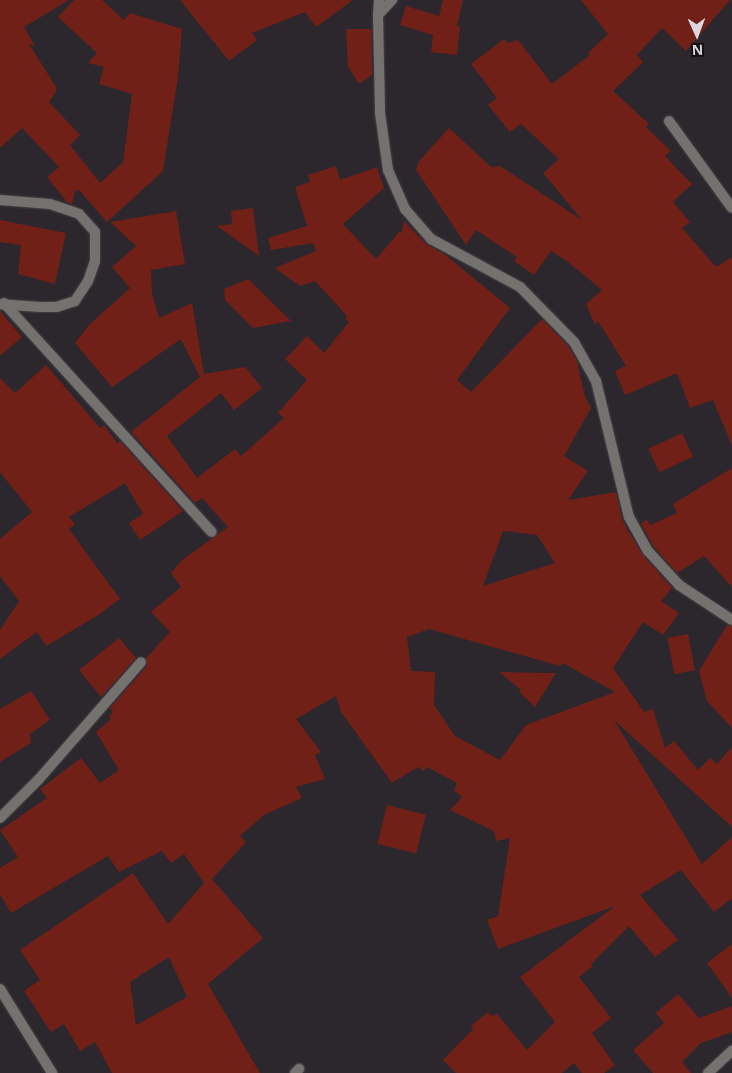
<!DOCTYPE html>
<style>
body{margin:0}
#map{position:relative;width:732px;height:1073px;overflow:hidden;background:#2c262d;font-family:"Open Sans",sans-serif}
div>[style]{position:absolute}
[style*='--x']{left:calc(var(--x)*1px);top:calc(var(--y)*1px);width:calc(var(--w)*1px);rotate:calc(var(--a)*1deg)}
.building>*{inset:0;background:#702017;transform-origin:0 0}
.roads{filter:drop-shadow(0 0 1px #484249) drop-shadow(0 0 1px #484249)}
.service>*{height:10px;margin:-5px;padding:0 5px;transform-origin:5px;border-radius:5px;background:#74726e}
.minor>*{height:10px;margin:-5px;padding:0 5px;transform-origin:5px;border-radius:5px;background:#74726e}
.tertiary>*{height:10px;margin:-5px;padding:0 5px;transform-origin:5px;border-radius:5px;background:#74726e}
span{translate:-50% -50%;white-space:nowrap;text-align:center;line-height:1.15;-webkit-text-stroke:5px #131013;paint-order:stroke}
.north{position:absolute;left:672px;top:10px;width:50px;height:50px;-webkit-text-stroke:4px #131013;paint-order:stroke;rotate:178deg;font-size:14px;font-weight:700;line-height:20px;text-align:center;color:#dbd7dc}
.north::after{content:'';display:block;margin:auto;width:18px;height:22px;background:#dbd7dc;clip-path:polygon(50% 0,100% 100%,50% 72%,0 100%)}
</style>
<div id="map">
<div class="building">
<div style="clip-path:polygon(0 0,69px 0,24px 27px,35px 46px,29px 44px,56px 87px,56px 92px,49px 102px,80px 135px,70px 145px,100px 183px,123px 162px,132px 94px,99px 84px,104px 67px,88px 63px,97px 53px,58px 17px,74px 0,102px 0,124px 20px,130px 13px,182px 29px,178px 77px,163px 171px,107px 222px,79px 190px,75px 191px,72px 204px,67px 202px,47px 177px,59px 167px,22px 128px,0 148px)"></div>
<div style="clip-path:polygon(180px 0,353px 0,316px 27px,305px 12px,252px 33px,257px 40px,229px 61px)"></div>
<div style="clip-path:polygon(443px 0,463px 0,457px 26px,460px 26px,457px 55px,431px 52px,433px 35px,400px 25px,406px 6px,439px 16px)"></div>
<div style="clip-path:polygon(581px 0,730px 0,686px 51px,662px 28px,637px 55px,643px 62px,613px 91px,649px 124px,646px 127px,671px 151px,665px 156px,692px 184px,673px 202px,690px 222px,682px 228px,716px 267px,732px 257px,732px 446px,713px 400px,690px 408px,677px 373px,625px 395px,615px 371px,626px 366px,598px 321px,595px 325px,586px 304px,602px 290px,568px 262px,551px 251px,534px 275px,514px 261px,517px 257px,476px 230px,466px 245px,416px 170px,419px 161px,449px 128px,491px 167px,500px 166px,582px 220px,543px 173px,559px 159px,521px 124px,510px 132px,488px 105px,497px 98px,471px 64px,504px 39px,508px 43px,518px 40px,552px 84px,590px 55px,588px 53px,608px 34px)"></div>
<div style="clip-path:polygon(346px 29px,371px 29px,372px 75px,359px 84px,348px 67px)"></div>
<div style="clip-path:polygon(evenodd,336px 166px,340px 180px,377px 167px,384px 188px,343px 224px,376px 259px,400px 231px,401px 234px,404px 221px,426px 244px,444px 254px,510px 308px,457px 380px,471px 392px,542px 319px,568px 346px,577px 361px,585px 397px,591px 408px,564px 456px,588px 471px,568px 500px,616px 492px,622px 519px,628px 531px,643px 555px,672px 588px,661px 601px,679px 613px,663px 635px,643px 622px,613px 668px,644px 712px,653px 709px,665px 748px,674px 741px,698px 770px,710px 758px,717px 764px,732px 747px,732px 827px,614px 720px,702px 864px,732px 837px,732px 898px,714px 912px,681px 870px,640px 895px,678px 940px,655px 957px,629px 926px,591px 964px,593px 966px,579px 977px,611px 1018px,592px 1033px,615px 1065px,604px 1073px,582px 1073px,574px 1063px,562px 1073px,456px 1073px,443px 1060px,473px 1029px,471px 1026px,488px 1012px,491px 1016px,497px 1014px,527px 1050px,555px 1022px,520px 977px,615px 906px,498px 949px,487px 920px,498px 916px,510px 838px,496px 841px,494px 831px,450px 810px,462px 797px,454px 790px,457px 783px,427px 767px,424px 771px,418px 767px,392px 783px,341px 712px,336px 696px,296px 719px,321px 752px,315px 755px,325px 779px,296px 787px,302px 798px,264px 815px,240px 836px,246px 842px,212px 879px,263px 938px,208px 984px,260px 1073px,112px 1073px,95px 1042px,80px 1051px,64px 1024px,51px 1032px,24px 991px,40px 980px,20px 950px,133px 873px,168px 924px,204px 883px,184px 854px,171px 863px,162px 851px,119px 872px,108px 856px,11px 913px,0 894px,0 868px,18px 857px,0 830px,47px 798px,40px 789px,81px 758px,100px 783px,119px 770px,96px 732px,111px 719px,109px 716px,113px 712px,110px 708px,146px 667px,146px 658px,170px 632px,151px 612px,181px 587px,171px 573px,182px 560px,228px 527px,202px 498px,195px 503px,131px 432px,200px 377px,181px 339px,112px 387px,75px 343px,90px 324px,130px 288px,112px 267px,136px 246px,110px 222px,176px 211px,185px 264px,151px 270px,152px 293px,159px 318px,192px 303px,204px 374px,245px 367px,262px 388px,234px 410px,221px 393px,167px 436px,197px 478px,235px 449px,241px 456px,284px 418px,278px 413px,307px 380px,285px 359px,307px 336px,324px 353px,349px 322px,345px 319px,347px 316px,315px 281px,300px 286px,275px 268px,316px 251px,313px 243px,271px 250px,268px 238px,307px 226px,295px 187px,310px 182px,308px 175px,336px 166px,503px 531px,537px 535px,555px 563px,483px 586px,503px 531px,336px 166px,429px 629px,560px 666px,563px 663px,615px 692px,526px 725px,500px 760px,455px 736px,434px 705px,435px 672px,411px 671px,407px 637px,429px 629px,336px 166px,169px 957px,187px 997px,136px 1025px,130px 982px,169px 957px)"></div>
<div style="clip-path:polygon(253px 208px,259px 256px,217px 226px,232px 224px,231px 211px)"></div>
<div style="clip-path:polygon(0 220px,66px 233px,55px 284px,18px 274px,21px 245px,0 242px)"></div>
<div style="clip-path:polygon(248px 279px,291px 321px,253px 328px,225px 300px,224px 289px)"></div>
<div style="clip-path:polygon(0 311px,22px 337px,0 356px)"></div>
<div style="clip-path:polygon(46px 365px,100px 428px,104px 425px,117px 443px,120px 441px,183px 511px,140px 540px,129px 523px,143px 514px,125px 483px,69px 517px,75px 524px,69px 529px,120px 599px,97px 616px,46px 646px,37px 632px,0 659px,0 630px,19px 601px,0 576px,0 539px,32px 512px,0 472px,0 378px,15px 393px)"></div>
<div style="left:682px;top:433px;width:26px;height:37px;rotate:65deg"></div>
<div style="clip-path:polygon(732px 468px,732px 587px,704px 556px,677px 573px,654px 547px,641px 524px,647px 519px,650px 525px,677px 513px,673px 504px)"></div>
<div style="clip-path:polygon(727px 625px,732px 627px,732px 728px,707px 701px,699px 671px)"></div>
<div style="left:688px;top:634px;width:37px;height:21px;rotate:79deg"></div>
<div style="clip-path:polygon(119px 638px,136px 658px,101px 697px,79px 670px)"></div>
<div style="clip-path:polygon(499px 672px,556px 673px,535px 707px,519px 692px,521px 690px)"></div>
<div style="clip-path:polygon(31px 691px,50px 720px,30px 734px,31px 743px,0 762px,0 709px)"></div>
<div style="left:387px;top:805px;width:40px;height:40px;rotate:14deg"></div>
<div style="clip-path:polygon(732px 944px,732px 998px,707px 963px)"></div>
<div style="clip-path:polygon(678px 994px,699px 1018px,732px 1006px,732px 1032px,701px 1043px,682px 1062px,691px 1073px,653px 1073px,633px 1050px,664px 1023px,656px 1013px)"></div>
</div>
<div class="roads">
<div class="service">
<div style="--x:295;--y:1073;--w:6;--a:-45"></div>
</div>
<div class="minor">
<div style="--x:379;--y:0;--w:15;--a:94"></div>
<div style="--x:378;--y:15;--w:98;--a:88.8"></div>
<div style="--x:380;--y:113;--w:58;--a:82"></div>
<div style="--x:388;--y:170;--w:43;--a:66.4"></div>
<div style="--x:405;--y:209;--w:40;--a:49"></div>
<div style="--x:431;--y:239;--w:101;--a:28.3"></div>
<div style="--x:520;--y:287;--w:77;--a:45.5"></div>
<div style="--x:574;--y:342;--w:45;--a:60.6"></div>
<div style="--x:596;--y:381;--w:140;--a:76.4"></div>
<div style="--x:629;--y:517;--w:39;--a:61"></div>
<div style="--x:648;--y:551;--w:46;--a:47.6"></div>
<div style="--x:679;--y:585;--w:64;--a:33.4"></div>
<div style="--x:378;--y:15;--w:21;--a:-47"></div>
<div style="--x:669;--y:121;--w:107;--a:54.1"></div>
<div style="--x:0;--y:200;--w:50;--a:4.6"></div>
<div style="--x:50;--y:204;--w:31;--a:19"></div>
<div style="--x:79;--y:214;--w:24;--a:48"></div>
<div style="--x:95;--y:232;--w:29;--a:90"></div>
<div style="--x:95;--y:261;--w:21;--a:109"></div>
<div style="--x:88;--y:281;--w:24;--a:123"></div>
<div style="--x:75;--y:301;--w:19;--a:162"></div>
<div style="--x:57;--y:307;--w:17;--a:180"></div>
<div style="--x:40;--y:307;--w:39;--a:-176"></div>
<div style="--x:4;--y:303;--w:309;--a:47.8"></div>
<div style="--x:0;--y:818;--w:55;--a:-45"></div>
<div style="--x:39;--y:779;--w:155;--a:-48.9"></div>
<div style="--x:708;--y:1073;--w:33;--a:-43"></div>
</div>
<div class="tertiary">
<div style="--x:0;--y:989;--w:99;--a:58.2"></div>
</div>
</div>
<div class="north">N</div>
</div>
